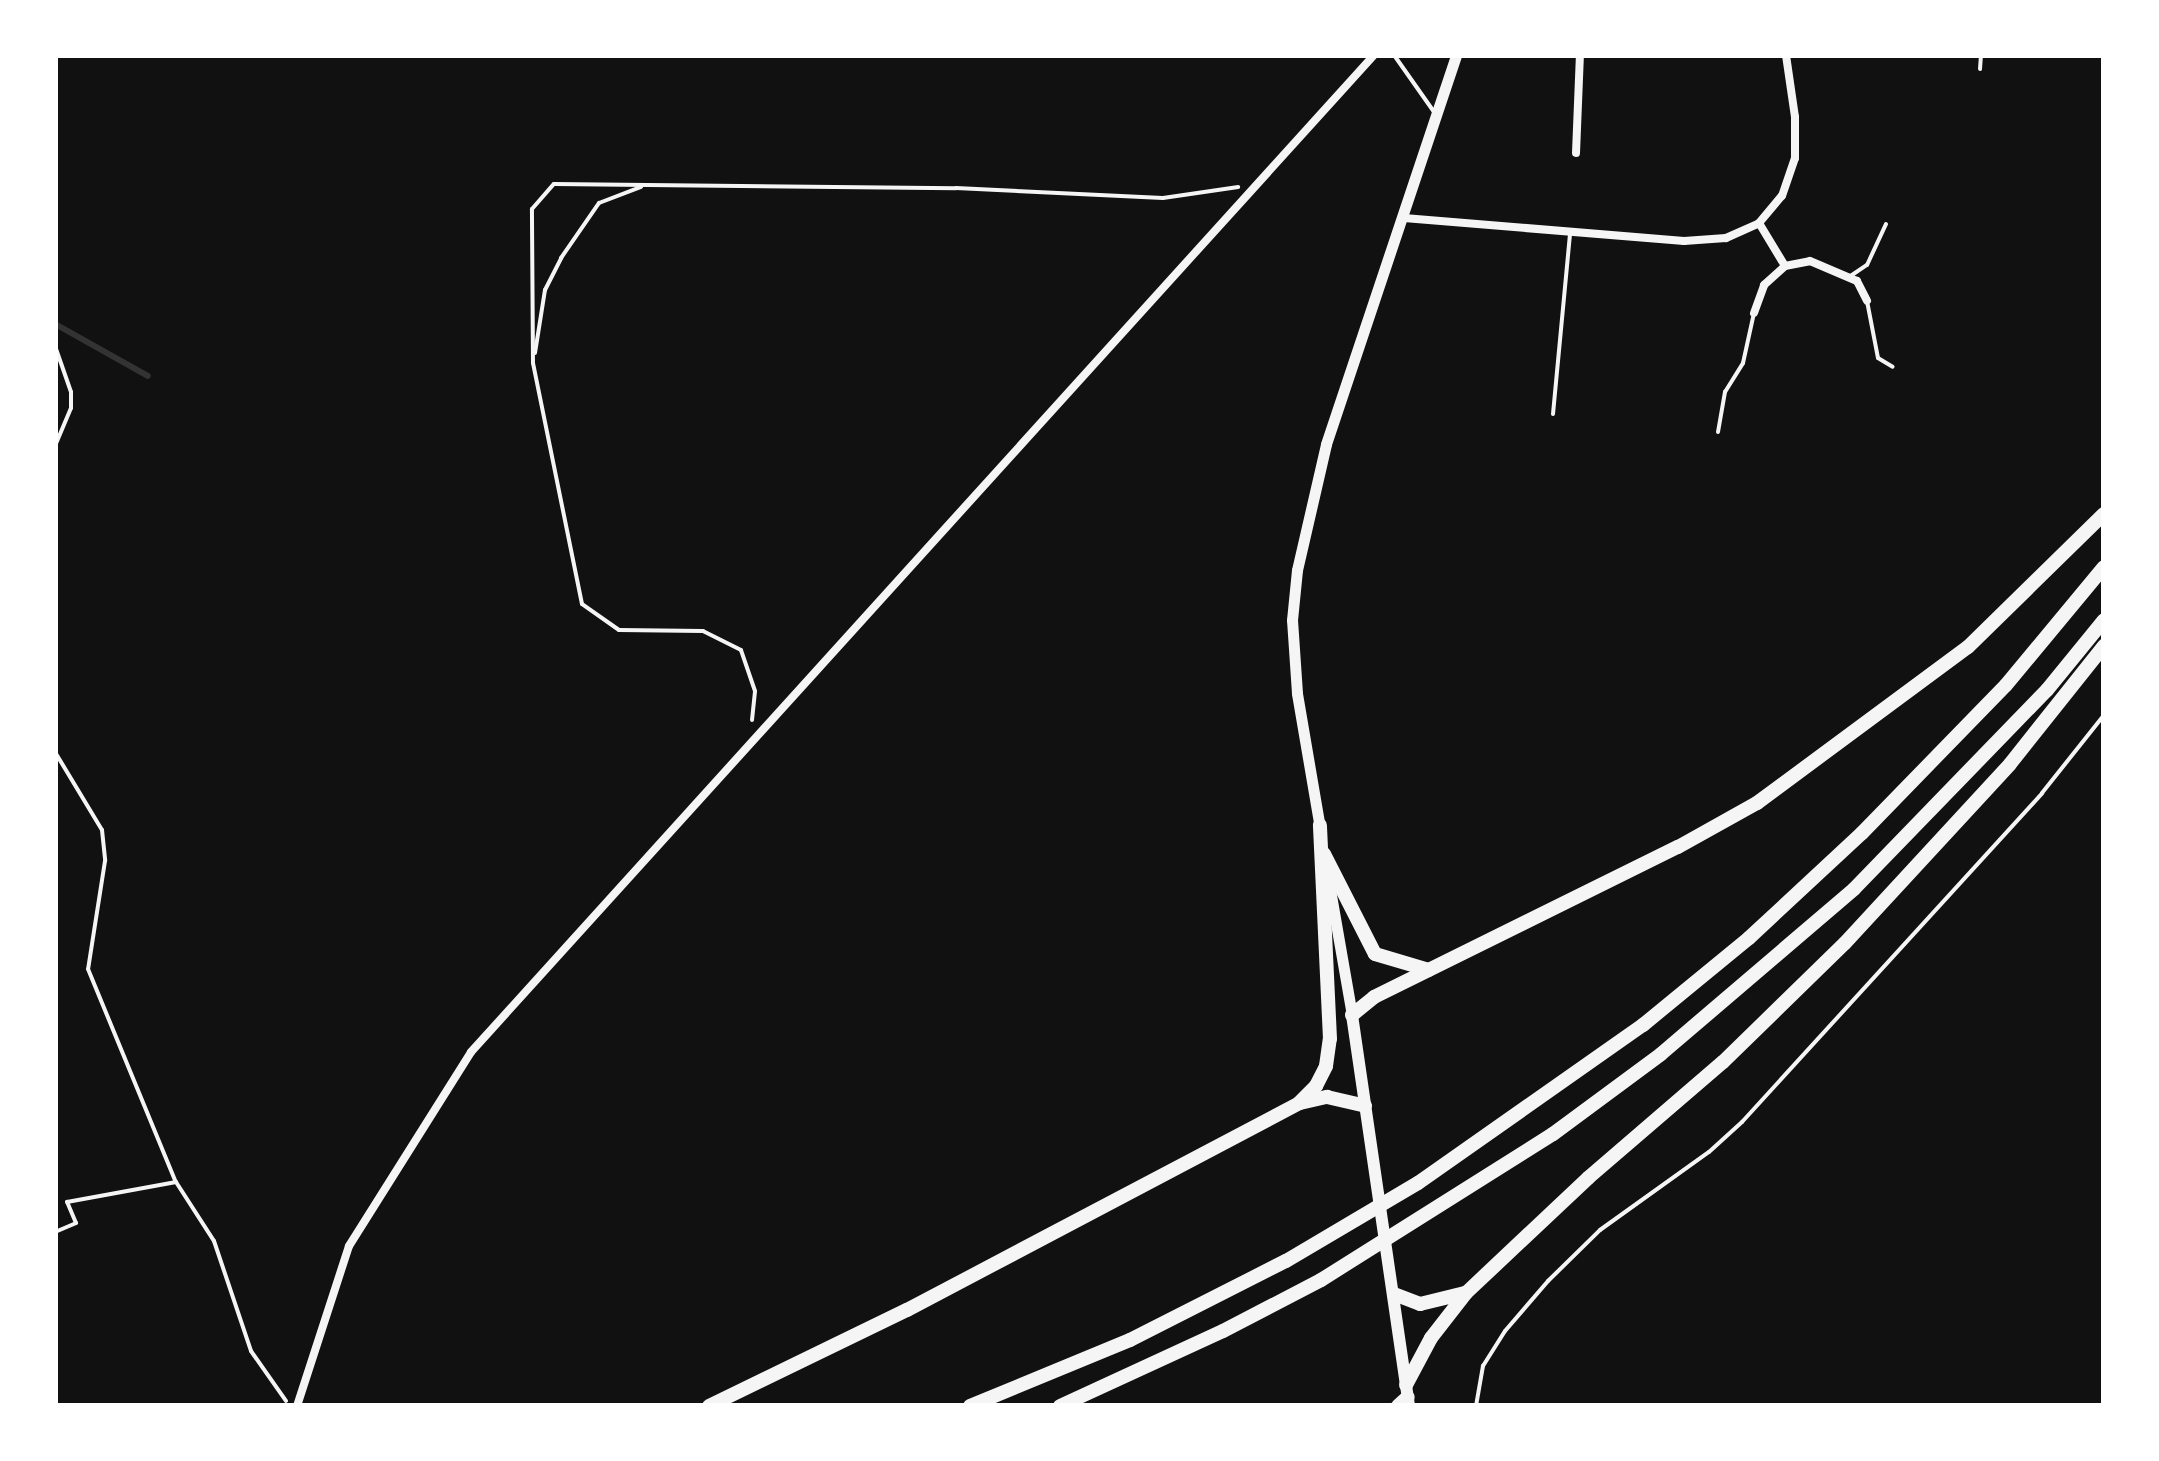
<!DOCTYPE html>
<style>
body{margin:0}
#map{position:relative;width:2159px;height:1461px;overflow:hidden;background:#111;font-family:Ubuntu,sans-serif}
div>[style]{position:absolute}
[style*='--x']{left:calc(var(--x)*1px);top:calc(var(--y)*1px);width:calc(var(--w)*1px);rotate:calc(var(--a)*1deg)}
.stream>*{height:6px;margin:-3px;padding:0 3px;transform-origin:3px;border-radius:3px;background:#333}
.path>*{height:4px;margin:-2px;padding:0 2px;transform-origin:2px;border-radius:2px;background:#f5f5f5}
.service>*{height:4px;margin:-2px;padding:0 2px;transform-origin:2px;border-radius:2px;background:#f5f5f5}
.minor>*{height:8px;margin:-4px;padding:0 4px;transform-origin:4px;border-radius:4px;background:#f5f5f5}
.secondary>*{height:11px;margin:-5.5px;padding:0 5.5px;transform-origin:5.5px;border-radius:5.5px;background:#f5f5f5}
.primary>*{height:12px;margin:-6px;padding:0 6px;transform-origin:6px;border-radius:6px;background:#f5f5f5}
.trunk>*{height:14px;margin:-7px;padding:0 7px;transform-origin:7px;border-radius:7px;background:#f5f5f5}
span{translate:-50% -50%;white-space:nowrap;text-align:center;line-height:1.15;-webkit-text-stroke:10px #fff;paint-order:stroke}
.frame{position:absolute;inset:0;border:58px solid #fff;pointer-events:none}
</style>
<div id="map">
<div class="stream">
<div style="--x:57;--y:325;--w:104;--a:29.3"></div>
</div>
<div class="path">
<div style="--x:55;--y:346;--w:49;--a:70.8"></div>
<div style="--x:71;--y:392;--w:16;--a:90"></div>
<div style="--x:71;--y:408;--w:41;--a:112.8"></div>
<div style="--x:535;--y:353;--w:64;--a:-81"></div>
<div style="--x:545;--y:290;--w:36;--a:-63"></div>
<div style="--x:561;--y:258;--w:67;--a:-55.4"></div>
<div style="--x:599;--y:203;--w:45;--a:-20.9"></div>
<div style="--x:752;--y:720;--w:29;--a:-84"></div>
<div style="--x:755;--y:691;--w:43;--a:-108.9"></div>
<div style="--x:741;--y:650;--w:42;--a:-153.4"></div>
<div style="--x:703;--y:631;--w:84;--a:-179.3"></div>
<div style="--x:619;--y:630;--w:45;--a:-144.9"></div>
<div style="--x:582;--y:604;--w:246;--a:-101.5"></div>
<div style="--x:533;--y:363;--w:154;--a:-90.4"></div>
<div style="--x:532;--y:209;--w:33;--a:-49"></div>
<div style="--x:554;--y:184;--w:402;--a:0.6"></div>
<div style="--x:956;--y:188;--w:207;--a:2.8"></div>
<div style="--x:1163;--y:198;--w:76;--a:-8.3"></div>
<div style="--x:55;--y:752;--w:91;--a:58.9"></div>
<div style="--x:102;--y:830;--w:31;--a:84"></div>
<div style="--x:105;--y:861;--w:109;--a:98.9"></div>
<div style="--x:88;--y:969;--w:230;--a:67.6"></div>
<div style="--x:176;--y:1182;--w:70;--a:57.2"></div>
<div style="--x:214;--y:1241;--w:116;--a:71.4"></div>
<div style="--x:251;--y:1351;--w:61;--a:55"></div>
<div style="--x:55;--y:1232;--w:23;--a:-23"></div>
<div style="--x:76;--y:1223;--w:23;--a:-113"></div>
<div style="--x:67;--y:1202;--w:111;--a:-10.4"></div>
</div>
<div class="service">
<div style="--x:1394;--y:55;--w:70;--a:54.9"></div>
<div style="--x:1980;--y:69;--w:14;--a:-86"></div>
<div style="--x:1849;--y:277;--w:22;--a:-34"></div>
<div style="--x:1867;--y:265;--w:45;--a:-65.1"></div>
<div style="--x:1867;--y:301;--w:58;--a:79.1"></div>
<div style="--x:1878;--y:358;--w:17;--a:31"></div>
<div style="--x:1553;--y:414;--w:182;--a:-84.6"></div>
<div style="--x:1718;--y:432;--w:41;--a:-80.1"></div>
<div style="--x:1725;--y:392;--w:34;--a:-58"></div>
<div style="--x:1743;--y:363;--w:51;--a:-77.6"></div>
<div style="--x:1476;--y:1406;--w:41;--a:-80.1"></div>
<div style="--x:1483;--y:1366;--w:41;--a:-57.8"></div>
<div style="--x:1505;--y:1331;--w:66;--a:-49.3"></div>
<div style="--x:1548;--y:1281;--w:73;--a:-44.4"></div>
<div style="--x:1600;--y:1230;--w:134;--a:-35.6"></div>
<div style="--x:1709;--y:1152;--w:45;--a:-42.3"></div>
<div style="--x:1742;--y:1122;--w:445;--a:-47.6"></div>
<div style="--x:2042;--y:793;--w:100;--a:-51.5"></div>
</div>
<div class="minor">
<div style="--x:1576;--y:153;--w:98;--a:-87.7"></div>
<div style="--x:1404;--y:218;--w:281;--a:4.7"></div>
<div style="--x:1684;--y:241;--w:42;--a:-4.1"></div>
<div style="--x:1726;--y:238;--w:36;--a:-24"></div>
<div style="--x:1759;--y:223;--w:35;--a:-50"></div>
<div style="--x:1782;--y:196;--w:40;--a:-71.1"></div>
<div style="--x:1795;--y:158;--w:41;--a:-90"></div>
<div style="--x:1795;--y:117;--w:63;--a:-98.3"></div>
<div style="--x:1759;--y:223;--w:50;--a:58.8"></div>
<div style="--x:1754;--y:313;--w:30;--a:-70"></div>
<div style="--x:1764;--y:285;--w:28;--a:-42"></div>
<div style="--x:1785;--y:266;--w:25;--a:-11"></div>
<div style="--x:1810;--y:261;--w:51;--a:23.1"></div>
<div style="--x:1857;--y:281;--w:22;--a:63"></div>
<div style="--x:297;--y:1406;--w:168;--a:-72"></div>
<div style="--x:349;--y:1246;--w:229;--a:-57.8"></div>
<div style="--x:471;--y:1052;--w:1345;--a:-47.83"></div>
</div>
<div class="secondary">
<div style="--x:1321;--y:834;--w:143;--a:-99.7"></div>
<div style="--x:1297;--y:693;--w:73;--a:-93.9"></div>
<div style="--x:1292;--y:620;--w:50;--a:-84.3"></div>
<div style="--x:1297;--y:570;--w:129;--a:-77"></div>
<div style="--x:1326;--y:444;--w:410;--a:-71.5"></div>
<div style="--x:1327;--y:872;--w:145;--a:80.1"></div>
</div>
<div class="primary">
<div style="--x:1352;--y:1015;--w:395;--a:81.7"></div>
</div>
<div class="trunk">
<div style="--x:1324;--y:854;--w:112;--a:63"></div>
<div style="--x:1375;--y:954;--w:56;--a:16.5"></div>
<div style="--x:1352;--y:1015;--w:28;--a:-39"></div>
<div style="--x:1374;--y:997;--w:339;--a:-26.3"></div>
<div style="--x:1678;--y:847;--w:90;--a:-29.1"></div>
<div style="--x:1757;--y:803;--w:262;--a:-36.5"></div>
<div style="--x:1968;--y:647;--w:190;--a:-44.4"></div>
<div style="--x:1300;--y:1103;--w:28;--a:-13"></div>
<div style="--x:1327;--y:1097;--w:39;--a:13"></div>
<div style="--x:1394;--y:1294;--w:28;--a:21"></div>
<div style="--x:1420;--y:1304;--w:46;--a:-13.7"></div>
<div style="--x:1406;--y:1385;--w:53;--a:-62"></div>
<div style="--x:1431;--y:1338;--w:57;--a:-52.1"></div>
<div style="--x:1466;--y:1293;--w:168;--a:-43.3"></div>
<div style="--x:1588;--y:1178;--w:178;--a:-40.7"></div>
<div style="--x:1723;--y:1062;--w:170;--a:-44.3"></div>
<div style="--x:1845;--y:943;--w:243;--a:-47.3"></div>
<div style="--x:2010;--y:764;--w:151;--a:-51.5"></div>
<div style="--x:709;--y:1406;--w:220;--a:-25.9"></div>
<div style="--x:907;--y:1310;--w:443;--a:-27.8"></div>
<div style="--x:1299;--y:1103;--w:24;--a:-45"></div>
<div style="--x:1316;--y:1086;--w:22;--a:-63"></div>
<div style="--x:1326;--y:1066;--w:27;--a:-82"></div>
<div style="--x:1330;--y:1039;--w:214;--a:-92.7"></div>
<div style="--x:970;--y:1406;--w:173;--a:-22.4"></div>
<div style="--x:1130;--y:1340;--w:175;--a:-26.9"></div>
<div style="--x:1286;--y:1261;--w:153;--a:-30.6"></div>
<div style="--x:1418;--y:1183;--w:275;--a:-35.1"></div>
<div style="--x:1643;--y:1025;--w:137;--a:-39.4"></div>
<div style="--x:1749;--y:938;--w:154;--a:-42.9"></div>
<div style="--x:1862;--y:833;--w:206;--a:-45.8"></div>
<div style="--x:2006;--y:685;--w:153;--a:-50.3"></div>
<div style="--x:1060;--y:1406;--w:179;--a:-24.7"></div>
<div style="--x:1223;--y:1331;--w:110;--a:-27.5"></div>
<div style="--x:1321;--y:1280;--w:274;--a:-32.2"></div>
<div style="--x:1553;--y:1134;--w:134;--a:-36.5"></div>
<div style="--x:1661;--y:1054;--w:254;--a:-40.5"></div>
<div style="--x:1854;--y:889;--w:277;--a:-45.9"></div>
<div style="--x:2047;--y:690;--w:90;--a:-50.8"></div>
<div style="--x:1398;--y:1406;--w:13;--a:-42"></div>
</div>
<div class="frame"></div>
</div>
